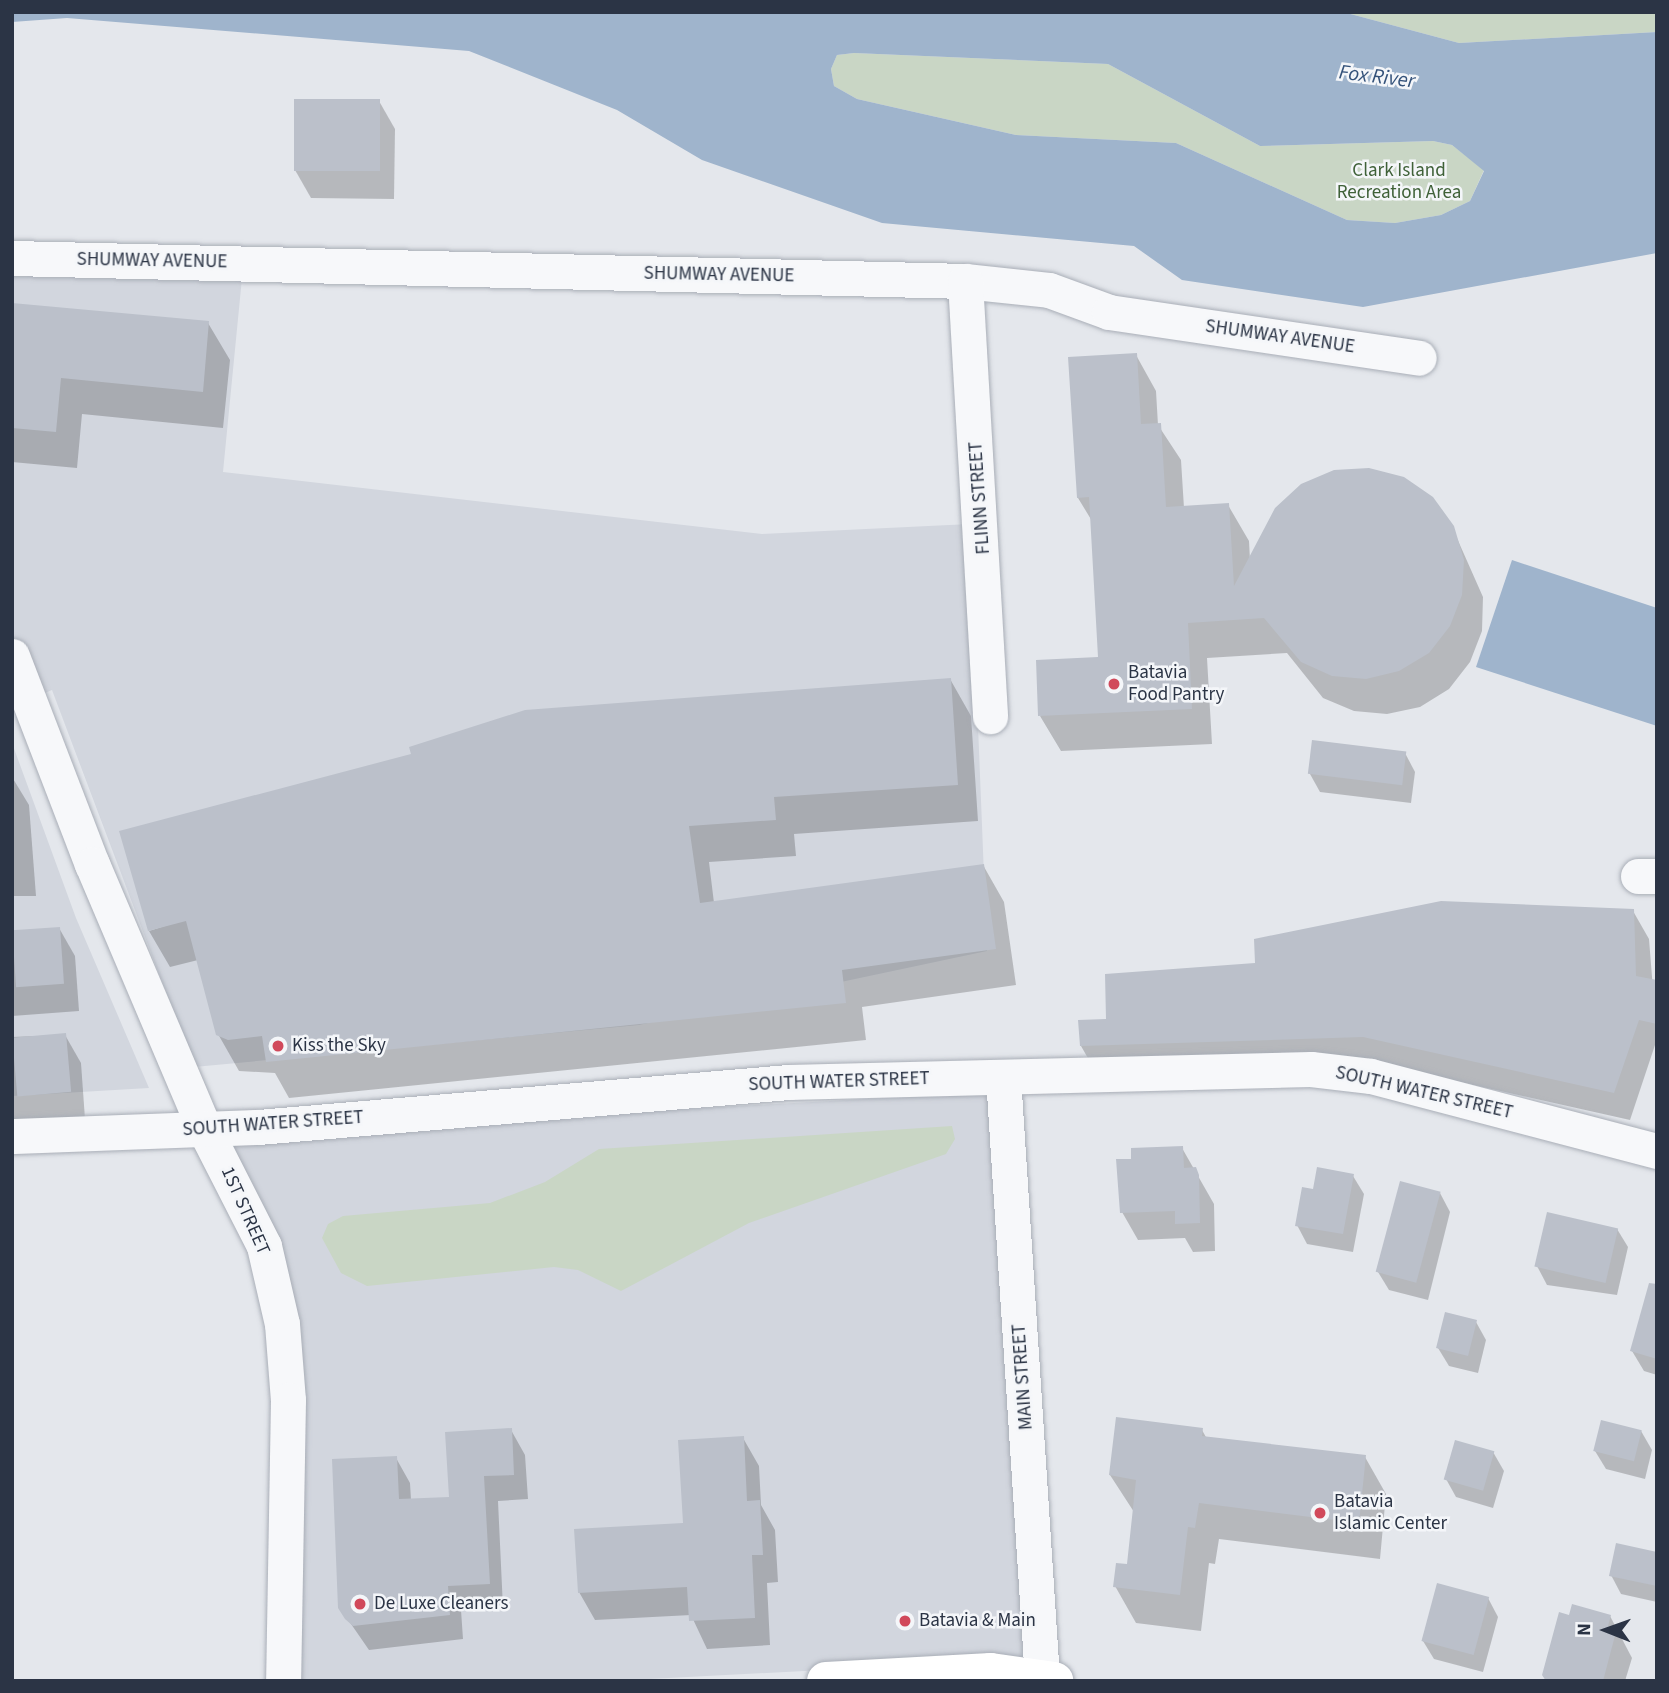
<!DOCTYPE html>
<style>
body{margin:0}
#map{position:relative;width:1669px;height:1693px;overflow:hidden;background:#e4e7ec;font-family:"Source Sans 3",sans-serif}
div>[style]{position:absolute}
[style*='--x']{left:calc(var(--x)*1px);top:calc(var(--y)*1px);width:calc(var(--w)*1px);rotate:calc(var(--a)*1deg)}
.built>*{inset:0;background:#d2d6de}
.green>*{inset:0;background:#c9d6c5}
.water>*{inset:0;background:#9fb4cc}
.shadow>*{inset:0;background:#0003}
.building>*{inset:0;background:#bbc0ca;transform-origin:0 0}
.roads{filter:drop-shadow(0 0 2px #a9aeb7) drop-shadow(0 0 2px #a9aeb7)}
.minor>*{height:35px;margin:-17.5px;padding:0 17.5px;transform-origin:17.5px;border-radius:17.5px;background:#f7f8fa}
.primary>*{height:38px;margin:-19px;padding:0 19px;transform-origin:19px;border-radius:19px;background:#fff}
.dots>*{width:19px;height:19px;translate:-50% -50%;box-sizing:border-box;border:4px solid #f4f6f9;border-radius:50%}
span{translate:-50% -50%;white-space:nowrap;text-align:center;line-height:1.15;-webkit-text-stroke:5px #f4f6f9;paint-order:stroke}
.park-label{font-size:19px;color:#3f6138}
.street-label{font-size:19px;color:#2b3445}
.poi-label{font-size:19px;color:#2b3445}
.left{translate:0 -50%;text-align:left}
.water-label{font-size:21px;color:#34527a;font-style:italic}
.frame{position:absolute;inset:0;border:14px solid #2b3445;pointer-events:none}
.north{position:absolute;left:1571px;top:1595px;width:70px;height:70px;-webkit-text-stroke:5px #f4f6f9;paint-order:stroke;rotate:271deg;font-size:19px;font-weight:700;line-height:28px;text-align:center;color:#2b3445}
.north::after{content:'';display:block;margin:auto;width:24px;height:32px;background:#2b3445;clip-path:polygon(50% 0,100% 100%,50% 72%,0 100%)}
</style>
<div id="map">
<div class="built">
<div style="clip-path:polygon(12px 274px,242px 278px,223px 472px,762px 534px,970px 524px,987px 951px,639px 1025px,194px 1067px,52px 690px,12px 707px)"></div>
<div style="clip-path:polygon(12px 743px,76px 918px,149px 1088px,12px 1096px)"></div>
<div style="clip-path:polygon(994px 1092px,1034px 1659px,611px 1681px,296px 1681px,299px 1398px,225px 1134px)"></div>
</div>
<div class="green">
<div style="clip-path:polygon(1343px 12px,1657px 12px,1657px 32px,1459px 43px)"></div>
<div style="clip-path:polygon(854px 53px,1108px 64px,1260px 146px,1433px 141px,1452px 145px,1484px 170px,1470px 201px,1441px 215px,1395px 223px,1347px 220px,1176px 143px,1016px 135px,857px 99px,834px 86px,831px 69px,837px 55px)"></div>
<div style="clip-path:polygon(952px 1126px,955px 1139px,946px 1154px,749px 1223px,621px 1291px,578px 1270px,554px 1267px,367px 1286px,341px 1273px,322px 1238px,328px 1224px,343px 1216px,490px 1203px,545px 1182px,599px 1149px)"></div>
</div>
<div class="water">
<div style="clip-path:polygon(evenodd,12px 12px,1343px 12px,1459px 43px,1657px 32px,1657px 253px,1363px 307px,1182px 280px,1134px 246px,882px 223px,702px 160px,617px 110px,469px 51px,67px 18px,12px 22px,12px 12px,854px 53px,1108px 64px,1260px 146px,1433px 141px,1452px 145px,1484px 171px,1470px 201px,1441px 215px,1395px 223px,1347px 220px,1176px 143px,1016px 135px,857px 99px,834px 86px,831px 69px,837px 55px,854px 53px)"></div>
<div style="clip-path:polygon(1512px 560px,1657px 608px,1657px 726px,1476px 667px)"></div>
</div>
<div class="shadow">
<div style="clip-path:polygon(379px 101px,395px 129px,394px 199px,311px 198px,295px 170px)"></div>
<div style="clip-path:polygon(12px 304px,208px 323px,230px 360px,223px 428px,82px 414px,77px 468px,12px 462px)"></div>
<div style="clip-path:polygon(1136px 355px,1156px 391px,1158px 425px,1181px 460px,1184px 508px,1228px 505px,1249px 541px,1250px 560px,1452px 527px,1483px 597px,1482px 631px,1470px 662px,1449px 689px,1420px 707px,1387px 714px,1354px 711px,1323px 698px,1287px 653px,1207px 658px,1212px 744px,1061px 751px,1040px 716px,1100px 659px,1092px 521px,1078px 498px,1070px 359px)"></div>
<div style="clip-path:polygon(950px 679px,971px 716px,978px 821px,794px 834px,796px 856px,709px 862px,714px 903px,983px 865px,1004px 902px,1016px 985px,862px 1007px,866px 1040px,289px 1098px,275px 1073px,239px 1071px,218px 1034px,198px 960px,170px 967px,149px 931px)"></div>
<div style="clip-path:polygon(1405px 753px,1415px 772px,1411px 803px,1320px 792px,1310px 774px)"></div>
<div style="clip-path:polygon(12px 777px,29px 805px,36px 896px,12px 896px)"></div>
<div style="clip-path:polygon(1633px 911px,1649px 939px,1657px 1039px,1630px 1120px,1380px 1064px,1097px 1074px,1081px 1046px,1108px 1021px,1256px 964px)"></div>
<div style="clip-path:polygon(59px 928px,75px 956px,79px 1011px,12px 1016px,12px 931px)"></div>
<div style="clip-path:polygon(65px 1035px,81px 1063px,85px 1119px,12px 1123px,12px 1037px)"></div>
<div style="clip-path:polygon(1182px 1148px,1214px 1204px,1215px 1251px,1193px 1252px,1185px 1238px,1138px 1240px,1122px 1212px,1133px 1160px)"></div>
<div style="clip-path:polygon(1353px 1176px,1364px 1194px,1353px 1252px,1307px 1244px,1297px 1225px,1315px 1192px)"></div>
<div style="clip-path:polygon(1440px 1193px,1450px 1212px,1428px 1300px,1389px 1290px,1378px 1272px)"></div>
<div style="clip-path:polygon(1617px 1229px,1628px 1247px,1617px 1295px,1547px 1285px,1537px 1266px)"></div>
<div style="clip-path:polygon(1657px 1285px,1657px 1375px,1644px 1371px,1632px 1351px)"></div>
<div style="clip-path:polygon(1476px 1322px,1486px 1340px,1478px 1373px,1449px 1366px,1438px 1348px)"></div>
<div style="clip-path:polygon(511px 1430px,525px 1455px,528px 1499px,498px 1501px,503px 1608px,461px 1610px,463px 1639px,369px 1650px,340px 1608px,396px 1458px,410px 1483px,411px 1500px,451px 1499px)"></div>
<div style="clip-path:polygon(1202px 1430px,1207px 1439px,1365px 1457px,1386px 1494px,1380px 1559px,1219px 1539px,1215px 1564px,1209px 1563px,1201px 1631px,1136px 1623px,1115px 1586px,1129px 1566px,1134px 1512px,1110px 1475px)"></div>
<div style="clip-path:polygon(1641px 1431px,1652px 1450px,1645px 1479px,1606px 1469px,1595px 1451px)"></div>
<div style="clip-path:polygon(743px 1438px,759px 1466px,761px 1505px,775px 1530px,778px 1582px,767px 1583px,770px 1645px,707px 1649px,691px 1615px,595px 1620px,579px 1592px,684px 1525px)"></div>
<div style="clip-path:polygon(1493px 1452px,1504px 1471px,1493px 1508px,1456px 1497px,1446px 1479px)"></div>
<div style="clip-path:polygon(1657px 1554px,1657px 1602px,1621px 1594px,1611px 1575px)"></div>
<div style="clip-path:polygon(1488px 1598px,1498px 1617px,1483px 1672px,1434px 1659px,1423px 1641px)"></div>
<div style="clip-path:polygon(1610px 1616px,1632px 1658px,1625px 1681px,1547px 1681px)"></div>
</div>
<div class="building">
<div style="left:294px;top:99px;width:86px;height:72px"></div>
<div style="clip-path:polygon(12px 303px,209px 321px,203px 392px,61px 378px,56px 432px,12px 428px)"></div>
<div style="clip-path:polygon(1137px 353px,1141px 424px,1161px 423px,1166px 507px,1229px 503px,1234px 586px,1275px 508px,1301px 484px,1334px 470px,1369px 468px,1404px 477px,1433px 497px,1454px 526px,1464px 560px,1462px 595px,1450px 626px,1429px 653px,1399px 671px,1366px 679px,1332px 676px,1301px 662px,1264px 618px,1188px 623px,1192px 709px,1038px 716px,1036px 660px,1098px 657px,1089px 497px,1077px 498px,1068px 357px)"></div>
<div style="clip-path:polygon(951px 678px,958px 785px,774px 797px,776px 820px,689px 826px,700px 903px,984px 864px,996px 949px,842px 970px,846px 1003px,266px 1062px,262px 1036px,228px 1040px,216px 1035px,186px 921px,148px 931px,119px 831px,411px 754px,409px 747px,525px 710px)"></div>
<div style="left:1312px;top:740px;width:95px;height:34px;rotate:7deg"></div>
<div style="clip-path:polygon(1441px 901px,1634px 909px,1636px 976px,1657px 980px,1657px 1024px,1639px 1020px,1614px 1093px,1363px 1037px,1080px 1046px,1078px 1020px,1106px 1019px,1105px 974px,1255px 963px,1254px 939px)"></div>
<div style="left:60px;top:927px;width:57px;height:48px;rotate:86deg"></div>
<div style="left:66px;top:1033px;width:59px;height:54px;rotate:85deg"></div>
<div style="clip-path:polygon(1183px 1146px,1184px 1168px,1196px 1167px,1199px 1175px,1200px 1223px,1175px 1224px,1175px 1211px,1120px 1213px,1116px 1159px,1131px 1159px,1131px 1148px)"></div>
<div style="clip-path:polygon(1317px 1167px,1354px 1174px,1343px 1234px,1295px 1226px,1302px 1187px,1313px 1189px)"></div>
<div style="left:1400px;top:1181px;width:42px;height:94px;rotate:15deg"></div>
<div style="left:1547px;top:1212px;width:73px;height:56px;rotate:13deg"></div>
<div style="clip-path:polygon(1649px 1283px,1657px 1284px,1657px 1359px,1630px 1351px)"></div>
<div style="left:1445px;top:1312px;width:33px;height:37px;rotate:14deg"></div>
<div style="clip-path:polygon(1116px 1417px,1203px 1428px,1202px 1436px,1366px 1455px,1359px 1523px,1199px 1503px,1195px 1528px,1188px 1527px,1180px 1595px,1113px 1587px,1116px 1563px,1127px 1564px,1136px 1480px,1109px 1475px)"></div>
<div style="left:1601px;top:1420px;width:42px;height:32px;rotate:14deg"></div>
<div style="clip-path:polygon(512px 1428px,514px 1475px,484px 1476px,490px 1584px,448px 1586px,450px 1615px,353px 1626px,345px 1619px,338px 1608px,332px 1459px,397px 1456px,399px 1499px,449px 1497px,445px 1432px)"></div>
<div style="clip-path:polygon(744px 1436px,747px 1501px,760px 1500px,763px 1555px,752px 1555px,755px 1618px,689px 1621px,687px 1587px,578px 1593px,574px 1529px,683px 1523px,678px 1440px)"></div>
<div style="left:1455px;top:1440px;width:41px;height:41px;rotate:16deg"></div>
<div style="clip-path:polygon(1616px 1543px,1657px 1552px,1657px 1586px,1609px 1576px)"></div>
<div style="left:1437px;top:1583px;width:54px;height:60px;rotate:15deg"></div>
<div style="clip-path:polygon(1572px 1604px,1611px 1615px,1608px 1626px,1617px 1628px,1603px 1681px,1546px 1681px,1542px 1675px,1559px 1612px,1569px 1615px)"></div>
</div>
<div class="roads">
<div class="minor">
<div style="--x:12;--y:258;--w:953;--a:1.38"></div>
<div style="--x:965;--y:281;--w:84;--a:6.1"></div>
<div style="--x:1049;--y:290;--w:64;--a:20.1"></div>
<div style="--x:1109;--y:312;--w:313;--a:8.4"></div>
<div style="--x:965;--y:281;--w:436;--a:86.7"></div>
<div style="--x:12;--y:656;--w:223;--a:69"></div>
<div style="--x:92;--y:864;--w:289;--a:67"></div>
<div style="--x:205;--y:1130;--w:130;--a:63"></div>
<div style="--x:264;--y:1246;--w:80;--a:77"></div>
<div style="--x:282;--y:1324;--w:76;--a:85.5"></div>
<div style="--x:288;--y:1400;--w:281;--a:91"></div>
<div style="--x:1638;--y:876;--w:19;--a:0"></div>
<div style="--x:1003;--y:1077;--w:602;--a:86.29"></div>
<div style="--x:12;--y:1136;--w:246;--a:-2.1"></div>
<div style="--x:258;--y:1127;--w:532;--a:-4.85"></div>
<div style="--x:788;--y:1082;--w:523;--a:-1.42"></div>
<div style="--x:1311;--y:1069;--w:60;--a:6.7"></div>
<div style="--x:1371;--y:1076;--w:296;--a:14.7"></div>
</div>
<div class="primary">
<div style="--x:826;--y:1681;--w:165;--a:-3.1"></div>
<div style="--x:991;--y:1672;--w:64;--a:8.1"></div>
</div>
</div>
<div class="dots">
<div style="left:1114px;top:684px;background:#d1495b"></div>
<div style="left:278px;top:1046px;background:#d1495b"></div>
<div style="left:1320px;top:1513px;background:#d1495b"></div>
<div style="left:360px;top:1604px;background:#d1495b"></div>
<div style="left:905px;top:1621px;background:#d1495b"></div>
</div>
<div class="park-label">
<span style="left:1399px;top:182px">Clark Island<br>Recreation Area</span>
</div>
<div class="street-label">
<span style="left:152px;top:261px;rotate:1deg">SHUMWAY AVENUE</span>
<span style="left:719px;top:275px;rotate:1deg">SHUMWAY AVENUE</span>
<span style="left:1280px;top:337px;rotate:8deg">SHUMWAY AVENUE</span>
<span style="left:980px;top:498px;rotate:-94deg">FLINN STREET</span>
<span style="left:839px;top:1082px;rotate:-2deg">SOUTH WATER STREET</span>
<span style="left:1424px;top:1093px;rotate:13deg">SOUTH WATER STREET</span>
<span style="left:273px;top:1124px;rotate:-4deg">SOUTH WATER STREET</span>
<span style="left:245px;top:1211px;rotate:66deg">1ST STREET</span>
<span style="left:1023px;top:1377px;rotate:-94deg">MAIN STREET</span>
</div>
<div class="poi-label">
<span class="left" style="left:1128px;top:684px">Batavia<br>Food Pantry</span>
<span class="left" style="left:292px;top:1046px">Kiss the Sky</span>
<span class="left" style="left:1334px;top:1513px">Batavia<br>Islamic Center</span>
<span class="left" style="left:374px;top:1604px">De Luxe Cleaners</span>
<span class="left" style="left:919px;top:1621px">Batavia &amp; Main</span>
</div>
<div class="water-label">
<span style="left:1377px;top:76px;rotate:7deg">Fox River</span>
</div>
<div class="frame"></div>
<div class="north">N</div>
</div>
